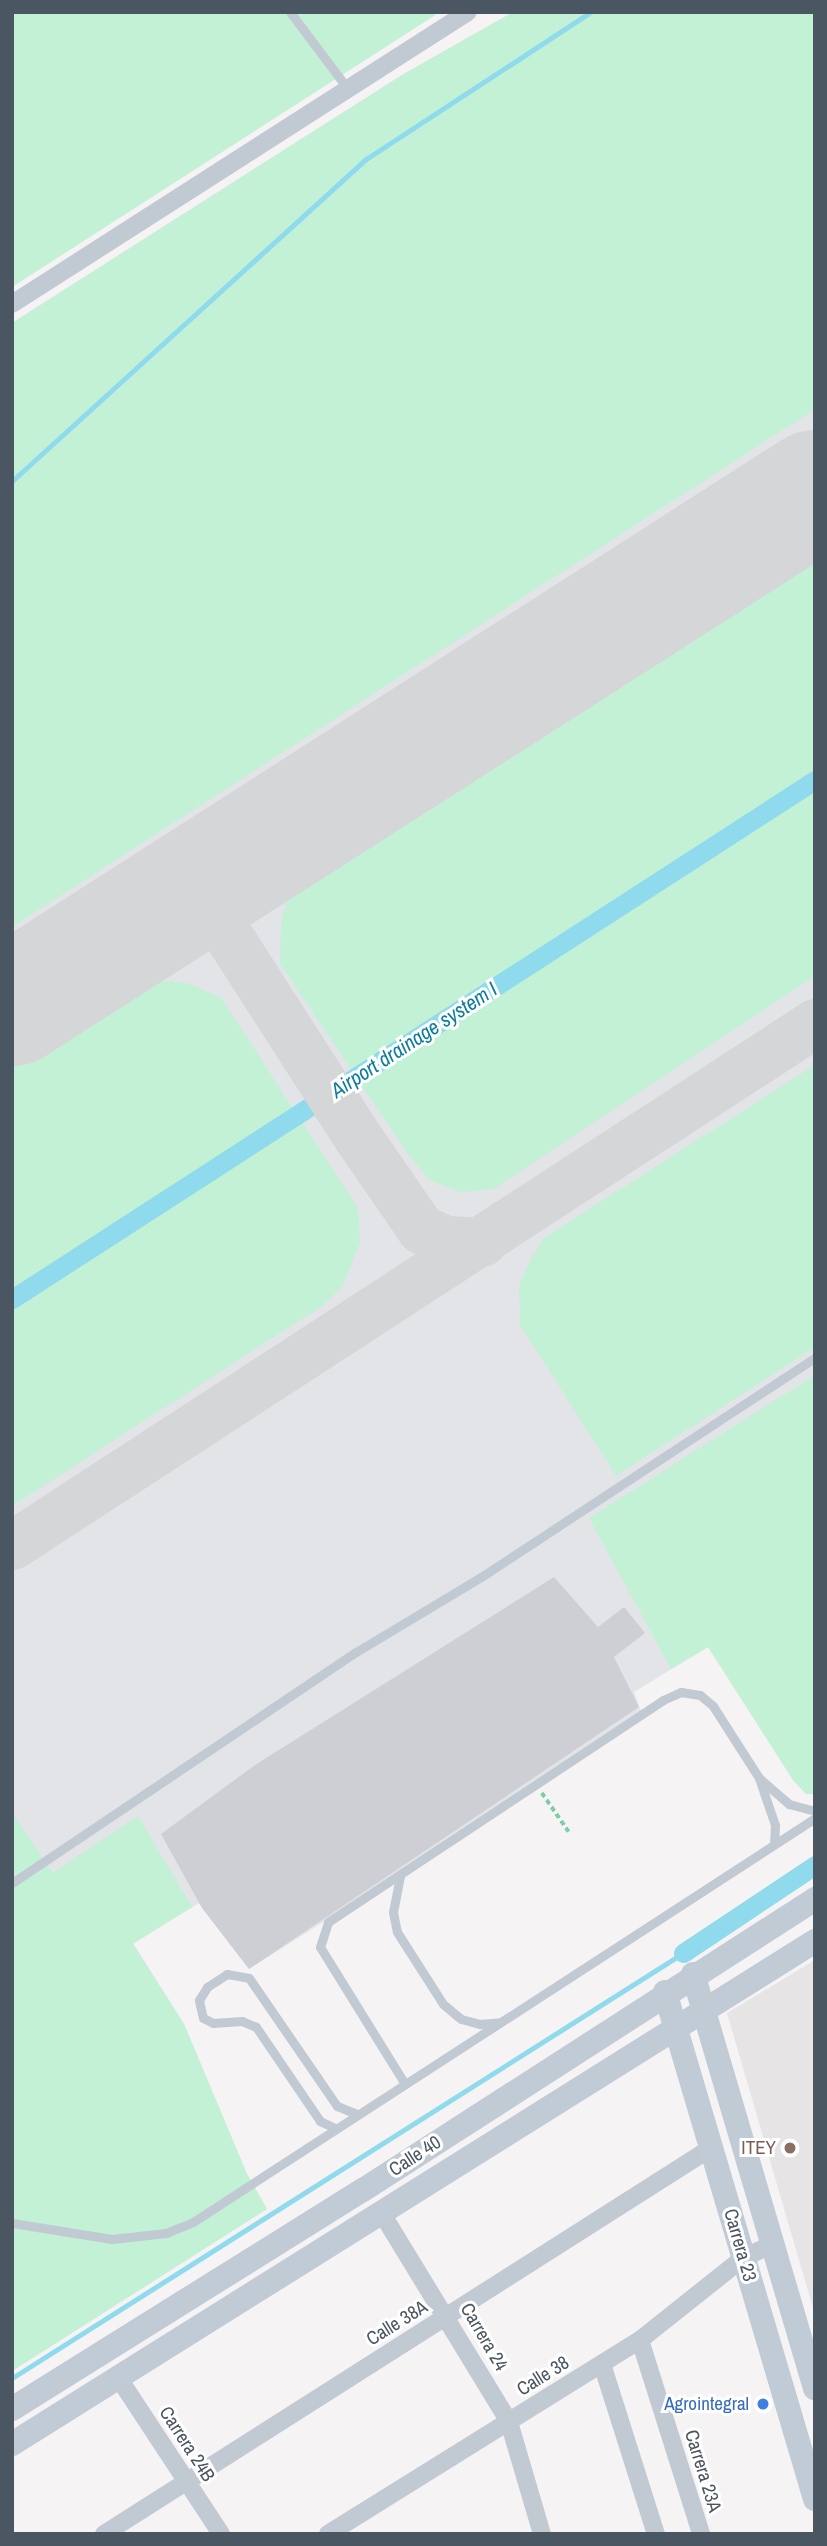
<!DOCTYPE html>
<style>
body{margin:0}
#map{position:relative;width:827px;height:2546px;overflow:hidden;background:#f5f3f3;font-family:"Archivo Narrow",sans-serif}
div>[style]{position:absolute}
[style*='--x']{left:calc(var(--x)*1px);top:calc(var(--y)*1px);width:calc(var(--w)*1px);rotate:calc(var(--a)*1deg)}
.education>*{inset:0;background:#e6e4e5}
.airport>*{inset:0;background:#e2e4e7}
.green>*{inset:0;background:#c3f1d5}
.stream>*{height:5px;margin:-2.5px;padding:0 2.5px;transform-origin:2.5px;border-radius:2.5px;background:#90daee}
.canal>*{height:19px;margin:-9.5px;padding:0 9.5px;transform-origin:9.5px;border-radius:9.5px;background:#90daee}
.taxiway>*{height:49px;margin:-24.5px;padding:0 24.5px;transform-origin:24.5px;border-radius:24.5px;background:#d5d6d8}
.runway>*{height:122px;margin:-61px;padding:0 61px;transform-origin:61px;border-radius:61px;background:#d5d6d8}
.building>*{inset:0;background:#cdcfd5}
.path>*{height:3.5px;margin-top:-1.75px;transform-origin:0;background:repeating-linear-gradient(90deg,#7ad0a6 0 5px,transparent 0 8.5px)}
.lane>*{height:9px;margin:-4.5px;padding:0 4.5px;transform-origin:4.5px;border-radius:4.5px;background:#c1cad2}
.street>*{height:18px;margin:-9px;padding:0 9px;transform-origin:9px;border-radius:9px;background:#c1cad2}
.secondary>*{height:24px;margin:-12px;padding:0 12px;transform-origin:12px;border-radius:12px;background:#c1cbd6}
.dots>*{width:19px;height:19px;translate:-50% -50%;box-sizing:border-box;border:4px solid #fff;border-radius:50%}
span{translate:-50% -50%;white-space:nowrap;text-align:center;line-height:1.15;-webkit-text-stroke:6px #fff;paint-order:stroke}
.education-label{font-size:19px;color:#785e54}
.right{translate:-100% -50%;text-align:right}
.street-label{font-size:19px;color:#4a5661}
.shop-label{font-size:19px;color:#366cbe}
.water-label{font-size:21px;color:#0c7c9b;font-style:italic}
.frame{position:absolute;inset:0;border:14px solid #4a5661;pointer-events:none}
</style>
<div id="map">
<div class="education">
<div style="clip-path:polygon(815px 1960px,815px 2315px,727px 2013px)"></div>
</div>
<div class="airport">
<div style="clip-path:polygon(513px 12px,815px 12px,815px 1794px,806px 1794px,793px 1780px,708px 1647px,634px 1692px,641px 1711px,412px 1866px,249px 1969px,199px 1903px,133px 1943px,184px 2024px,247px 2174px,267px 2209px,12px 2371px,12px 323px,402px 75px)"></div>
</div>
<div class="green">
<div style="clip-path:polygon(12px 12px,440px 12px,12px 287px)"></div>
<div style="clip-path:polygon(513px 12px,815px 12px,815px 409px,12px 927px,12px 323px,402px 75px)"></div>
<div style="clip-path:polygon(815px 547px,815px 976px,493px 1189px,461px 1192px,431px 1181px,410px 1157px,280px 964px,281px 922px,288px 897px,307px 868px)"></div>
<div style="clip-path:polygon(147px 979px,188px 983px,221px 998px,358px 1208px,360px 1242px,343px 1286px,322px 1306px,12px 1506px,12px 1066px)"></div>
<div style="clip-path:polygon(815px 1065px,815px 1347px,616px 1476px,520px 1325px,519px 1286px,530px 1261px,544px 1238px)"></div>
<div style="clip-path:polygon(815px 1375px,815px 1794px,806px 1794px,793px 1780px,708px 1647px,671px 1669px,589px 1518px)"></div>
<div style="clip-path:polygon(12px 1813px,53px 1873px,138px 1816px,192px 1907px,133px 1944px,184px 2024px,247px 2174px,267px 2209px,12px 2371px)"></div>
</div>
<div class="stream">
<div style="--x:12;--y:481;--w:479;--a:-42.3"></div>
<div style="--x:366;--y:159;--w:269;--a:-33.2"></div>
<div style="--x:12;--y:2378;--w:794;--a:-32.35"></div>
</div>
<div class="canal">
<div style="--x:12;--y:1299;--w:956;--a:-32.88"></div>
<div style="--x:683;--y:1953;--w:159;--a:-33.7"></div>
</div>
<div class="taxiway">
<div style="--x:236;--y:860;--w:49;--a:110.3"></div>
<div style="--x:219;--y:906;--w:24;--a:78"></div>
<div style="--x:224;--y:929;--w:246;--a:57.3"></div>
<div style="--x:357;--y:1136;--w:113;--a:55.5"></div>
<div style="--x:421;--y:1229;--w:27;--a:24"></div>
<div style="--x:446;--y:1240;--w:36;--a:3"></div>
<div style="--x:154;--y:913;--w:32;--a:-4"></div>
<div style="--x:186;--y:911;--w:42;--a:25.3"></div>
<div style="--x:12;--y:1545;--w:958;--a:-33.03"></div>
</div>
<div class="runway">
<div style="--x:12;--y:1005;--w:953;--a:-32.62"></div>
</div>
<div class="building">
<div style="clip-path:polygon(554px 1577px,598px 1627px,624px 1607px,645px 1633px,614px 1657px,639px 1707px,249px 1969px,202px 1908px,161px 1834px,255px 1765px)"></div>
</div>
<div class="path">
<div style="--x:542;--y:1793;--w:47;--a:55.3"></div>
</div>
<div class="lane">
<div style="--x:290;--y:12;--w:96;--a:53"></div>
<div style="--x:759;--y:1778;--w:50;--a:71.2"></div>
<div style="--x:775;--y:1825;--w:19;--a:93"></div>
<div style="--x:400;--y:1876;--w:37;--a:101"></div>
<div style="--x:393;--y:1912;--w:20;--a:79"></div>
<div style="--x:397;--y:1932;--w:85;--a:57.4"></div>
<div style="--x:443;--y:2004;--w:23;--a:40"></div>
<div style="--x:461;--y:2019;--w:20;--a:15"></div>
<div style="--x:480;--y:2024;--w:21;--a:-5"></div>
<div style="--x:12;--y:1883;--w:414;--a:-33.9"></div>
<div style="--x:356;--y:1652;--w:146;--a:-31"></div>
<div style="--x:481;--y:1577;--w:399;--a:-33.3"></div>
<div style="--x:405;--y:2084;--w:161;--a:-121.8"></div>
<div style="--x:320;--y:1947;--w:26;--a:-72"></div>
<div style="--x:328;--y:1922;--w:402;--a:-33.5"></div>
<div style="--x:663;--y:1700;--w:20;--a:-24"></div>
<div style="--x:681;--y:1692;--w:19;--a:9"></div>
<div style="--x:700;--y:1695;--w:17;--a:40"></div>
<div style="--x:713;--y:1706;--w:85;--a:57.4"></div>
<div style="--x:759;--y:1778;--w:40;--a:41"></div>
<div style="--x:789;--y:1804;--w:27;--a:15"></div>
<div style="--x:335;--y:2128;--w:17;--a:-155"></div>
<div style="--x:320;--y:2121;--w:114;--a:-124.2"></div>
<div style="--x:256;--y:2027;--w:15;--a:-157"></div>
<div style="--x:242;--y:2021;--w:29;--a:176"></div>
<div style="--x:213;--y:2023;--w:11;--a:-153"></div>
<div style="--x:203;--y:2018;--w:18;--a:-103"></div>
<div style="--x:199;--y:2000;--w:15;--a:-58"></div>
<div style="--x:207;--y:1987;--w:24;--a:-33"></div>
<div style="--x:227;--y:1974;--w:22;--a:10"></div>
<div style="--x:249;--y:1978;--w:155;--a:55.5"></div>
<div style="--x:337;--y:2106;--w:22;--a:22"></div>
<div style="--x:12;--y:2223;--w:101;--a:9.1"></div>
<div style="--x:112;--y:2239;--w:54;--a:-6.3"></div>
<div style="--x:166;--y:2233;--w:29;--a:-22"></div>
<div style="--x:193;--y:2222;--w:742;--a:-33"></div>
</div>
<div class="street">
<div style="--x:12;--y:304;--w:541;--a:-32.63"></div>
<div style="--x:381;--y:2212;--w:246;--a:58.6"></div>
<div style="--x:509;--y:2422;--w:117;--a:73.6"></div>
<div style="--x:640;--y:2340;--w:203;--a:72.5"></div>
<div style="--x:602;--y:2364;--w:178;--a:72.4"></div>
<div style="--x:118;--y:2377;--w:188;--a:56.7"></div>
<div style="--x:104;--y:2534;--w:719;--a:-32.45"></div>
<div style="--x:328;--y:2534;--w:367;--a:-31.9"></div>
<div style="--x:640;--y:2340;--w:132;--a:-38.5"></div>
<div style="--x:743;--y:2258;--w:33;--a:-25"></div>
</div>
<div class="secondary">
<div style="--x:693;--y:1974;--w:432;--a:73.6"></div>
<div style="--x:665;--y:1992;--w:529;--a:73.52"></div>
<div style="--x:12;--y:2409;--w:414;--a:-32"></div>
<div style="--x:363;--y:2190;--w:538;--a:-32.77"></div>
<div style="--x:12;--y:2444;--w:948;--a:-32.06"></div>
</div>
<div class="dots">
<div style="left:790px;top:2148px;background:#8d6e63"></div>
<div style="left:763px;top:2404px;background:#3f7fe0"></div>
</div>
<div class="education-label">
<span class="right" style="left:776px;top:2148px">ITEY</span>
</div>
<div class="street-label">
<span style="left:415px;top:2156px;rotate:-33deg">Calle 40</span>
<span style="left:740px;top:2245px;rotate:74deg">Carrera 23</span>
<span style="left:397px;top:2323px;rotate:-32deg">Calle 38A</span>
<span style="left:484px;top:2337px;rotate:60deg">Carrera 24</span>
<span style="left:543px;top:2376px;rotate:-32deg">Calle 38</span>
<span style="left:187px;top:2444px;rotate:57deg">Carrera 24B</span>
<span style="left:703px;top:2471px;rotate:73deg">Carrera 23A</span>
</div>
<div class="shop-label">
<span class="right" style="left:749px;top:2404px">Agrointegral</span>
</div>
<div class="water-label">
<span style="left:414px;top:1040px;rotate:-33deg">Airport drainage system I</span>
</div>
<div class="frame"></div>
</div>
